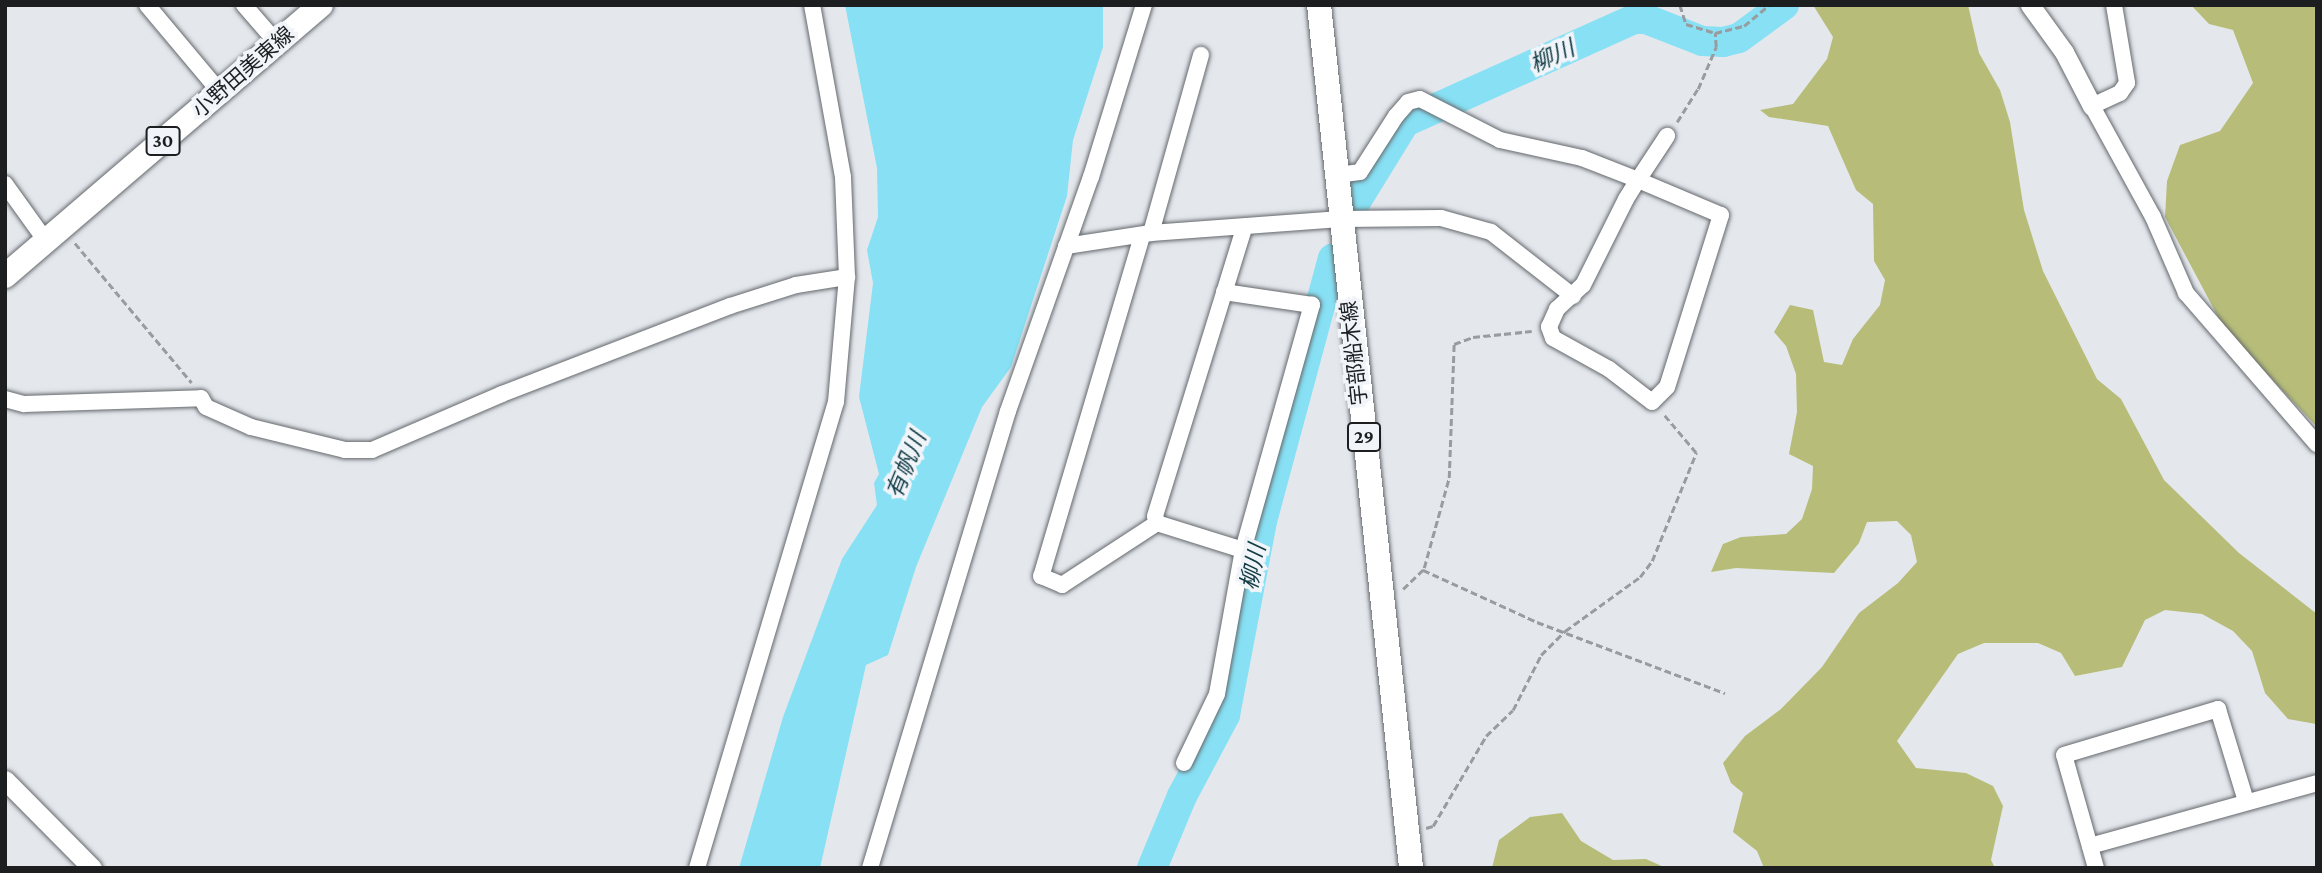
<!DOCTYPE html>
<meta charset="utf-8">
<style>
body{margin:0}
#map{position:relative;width:2322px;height:873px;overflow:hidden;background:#e4e8ed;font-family:"Crimson Pro","Noto Sans JP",serif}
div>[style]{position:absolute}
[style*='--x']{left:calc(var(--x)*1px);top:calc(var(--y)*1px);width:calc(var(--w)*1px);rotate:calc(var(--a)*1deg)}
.forest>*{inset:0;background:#b7bd79}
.water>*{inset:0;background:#87e0f4}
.river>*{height:30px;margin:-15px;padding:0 15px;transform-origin:15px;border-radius:15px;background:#87e0f4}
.path>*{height:2.5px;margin-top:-1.25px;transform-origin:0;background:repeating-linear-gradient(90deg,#999c9f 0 7px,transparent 0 10.5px)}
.roads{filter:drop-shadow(0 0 2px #64686c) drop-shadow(0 0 2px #64686c)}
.minor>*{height:16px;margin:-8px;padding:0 8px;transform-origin:8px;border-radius:8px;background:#fff}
.tertiary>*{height:19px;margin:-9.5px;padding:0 9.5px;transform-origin:9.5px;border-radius:9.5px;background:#fff}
.primary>*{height:24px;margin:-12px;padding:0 12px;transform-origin:12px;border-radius:12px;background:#fff}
span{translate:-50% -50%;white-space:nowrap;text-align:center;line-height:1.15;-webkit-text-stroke:7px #f1f5fa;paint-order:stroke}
.shield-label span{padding:2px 5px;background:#f1f5fa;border:2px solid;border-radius:5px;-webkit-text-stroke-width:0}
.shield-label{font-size:19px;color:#1c1e1f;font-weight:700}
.street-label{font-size:21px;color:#1c1e1f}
.water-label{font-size:23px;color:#123c45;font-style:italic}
.frame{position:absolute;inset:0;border:7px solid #1c1e1f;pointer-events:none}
</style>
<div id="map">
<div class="forest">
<div style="clip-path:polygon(1813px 5px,1968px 5px,1979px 53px,2000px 90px,2010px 122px,2024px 210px,2043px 271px,2097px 379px,2121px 399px,2164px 480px,2239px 553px,2317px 614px,2316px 724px,2288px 719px,2265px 693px,2252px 651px,2233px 631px,2202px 614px,2165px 610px,2145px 620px,2122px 667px,2075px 676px,2061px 653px,2038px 643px,1984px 643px,1958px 654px,1897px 741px,1916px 768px,1966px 773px,1993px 786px,2003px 806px,1991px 860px,1995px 868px,1764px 868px,1757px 851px,1733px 832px,1743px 793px,1731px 783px,1723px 763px,1745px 736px,1781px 709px,1822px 667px,1859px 613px,1898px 583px,1917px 562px,1911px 535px,1897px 521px,1867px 522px,1859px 543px,1834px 573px,1736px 568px,1711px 572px,1723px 544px,1741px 537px,1786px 534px,1802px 519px,1812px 489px,1813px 466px,1789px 454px,1797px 412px,1796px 374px,1786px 346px,1774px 332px,1790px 305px,1813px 310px,1824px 362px,1842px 365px,1853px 339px,1880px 305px,1885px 280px,1874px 261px,1873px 204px,1856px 190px,1828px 126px,1769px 117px,1760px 110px,1793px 104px,1827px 59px,1833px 37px)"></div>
<div style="clip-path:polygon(2191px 5px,2317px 5px,2317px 427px,2224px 328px,2165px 217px,2167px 181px,2180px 145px,2220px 131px,2253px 83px,2233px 30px,2209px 24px)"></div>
<div style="clip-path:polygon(1562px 813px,1581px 841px,1613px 860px,1646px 859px,1666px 868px,1492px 868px,1499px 840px,1530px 817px)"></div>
</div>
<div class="water">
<div style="clip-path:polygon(845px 5px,1103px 5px,1103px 47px,1073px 140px,1067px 196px,1011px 367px,982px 407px,916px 567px,888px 655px,866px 665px,820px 868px,739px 868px,783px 717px,842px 559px,877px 505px,874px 483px,879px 474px,859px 397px,873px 283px,867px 250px,878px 217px,877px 168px)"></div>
</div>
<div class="river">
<div style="--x:1355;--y:203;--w:95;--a:-58.3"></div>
<div style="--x:1405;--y:122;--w:251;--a:-24.2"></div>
<div style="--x:1634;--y:19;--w:12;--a:0"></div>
<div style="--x:1646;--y:19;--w:60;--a:21.4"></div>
<div style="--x:1702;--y:41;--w:21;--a:3"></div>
<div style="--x:1723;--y:42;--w:16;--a:-14"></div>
<div style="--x:1739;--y:38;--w:56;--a:-36.3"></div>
<div style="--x:1152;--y:868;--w:78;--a:-67.4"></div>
<div style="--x:1182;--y:796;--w:92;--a:-62"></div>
<div style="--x:1225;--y:715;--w:197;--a:-79.2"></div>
<div style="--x:1262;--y:521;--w:272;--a:-74.9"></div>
</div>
<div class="path">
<div style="--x:1680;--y:5;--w:20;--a:72"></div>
<div style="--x:1686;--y:24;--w:30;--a:17"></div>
<div style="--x:1715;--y:33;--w:30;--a:-14"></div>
<div style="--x:1744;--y:26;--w:33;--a:-40"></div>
<div style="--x:1677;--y:122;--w:39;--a:-58"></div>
<div style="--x:1698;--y:89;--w:46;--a:-66.8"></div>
<div style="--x:1716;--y:47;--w:14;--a:-94"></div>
<div style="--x:75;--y:243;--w:182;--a:50.1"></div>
<div style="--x:1424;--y:568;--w:93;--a:-74.5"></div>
<div style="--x:1449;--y:478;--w:134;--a:-87.9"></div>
<div style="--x:1454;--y:344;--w:20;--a:-20"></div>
<div style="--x:1473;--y:337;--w:59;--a:-5.8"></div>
<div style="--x:1403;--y:589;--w:28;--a:-44"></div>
<div style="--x:1423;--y:570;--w:125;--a:24.5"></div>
<div style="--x:1537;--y:622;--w:201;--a:20.7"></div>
<div style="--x:1426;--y:828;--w:7;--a:-16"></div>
<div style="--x:1433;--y:826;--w:104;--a:-59.5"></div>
<div style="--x:1486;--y:736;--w:37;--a:-44"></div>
<div style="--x:1513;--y:710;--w:62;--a:-63"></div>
<div style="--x:1541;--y:655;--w:34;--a:-45"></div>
<div style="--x:1565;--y:631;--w:92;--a:-35.8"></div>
<div style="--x:1640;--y:577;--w:20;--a:-53"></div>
<div style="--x:1652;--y:561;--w:117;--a:-67.8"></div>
<div style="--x:1696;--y:453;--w:50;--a:-130.1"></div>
</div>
<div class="roads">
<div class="minor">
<div style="--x:147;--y:5;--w:114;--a:50"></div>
<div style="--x:244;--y:5;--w:50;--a:49"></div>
<div style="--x:2114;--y:5;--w:79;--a:80.5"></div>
<div style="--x:2127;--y:83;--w:12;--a:125"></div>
<div style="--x:2120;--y:93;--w:31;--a:155"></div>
<div style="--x:2092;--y:106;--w:127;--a:61.2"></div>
<div style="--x:2153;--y:217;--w:83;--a:66.5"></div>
<div style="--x:2186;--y:293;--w:200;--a:49.1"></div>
<div style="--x:1336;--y:175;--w:24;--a:-7"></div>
<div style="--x:1360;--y:172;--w:67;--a:-57.3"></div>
<div style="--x:1396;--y:116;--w:18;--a:-49"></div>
<div style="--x:1408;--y:102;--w:12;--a:-14"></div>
<div style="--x:1420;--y:99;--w:90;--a:27.1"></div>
<div style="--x:1500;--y:140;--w:84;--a:12.4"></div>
<div style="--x:1582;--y:158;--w:60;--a:21.4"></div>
<div style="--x:1638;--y:180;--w:90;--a:22.9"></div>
<div style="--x:1721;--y:215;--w:180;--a:107.4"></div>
<div style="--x:1667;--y:387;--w:21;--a:135"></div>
<div style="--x:1652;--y:402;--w:54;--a:-142.5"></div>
<div style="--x:1609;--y:369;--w:64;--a:-151"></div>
<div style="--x:1553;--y:338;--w:12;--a:-110"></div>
<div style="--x:1549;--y:327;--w:20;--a:-66"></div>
<div style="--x:1557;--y:309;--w:35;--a:-43"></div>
<div style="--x:1583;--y:285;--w:96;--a:-63.4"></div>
<div style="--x:1626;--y:199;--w:22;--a:-58"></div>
<div style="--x:1638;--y:180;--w:53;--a:-56.6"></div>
<div style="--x:5;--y:184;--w:70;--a:54.3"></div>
<div style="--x:1151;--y:233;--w:185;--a:-74.3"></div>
<div style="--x:1142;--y:236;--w:355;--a:106.5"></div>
<div style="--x:1041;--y:576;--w:23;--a:23"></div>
<div style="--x:1062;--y:585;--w:113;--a:-33.1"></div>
<div style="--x:1066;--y:246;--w:86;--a:-8.7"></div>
<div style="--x:1151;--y:233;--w:190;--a:-4.2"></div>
<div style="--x:1340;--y:219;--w:101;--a:-0.6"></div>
<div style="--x:1441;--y:218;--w:52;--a:15.6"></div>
<div style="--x:1491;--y:232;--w:104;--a:38"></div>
<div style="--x:5;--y:399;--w:20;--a:15"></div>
<div style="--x:24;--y:404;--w:177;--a:-1.9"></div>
<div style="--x:201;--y:398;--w:10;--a:61"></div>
<div style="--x:206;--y:407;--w:49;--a:24"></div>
<div style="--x:251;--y:427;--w:97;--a:13.7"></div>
<div style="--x:345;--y:450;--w:27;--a:0"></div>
<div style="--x:372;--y:450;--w:142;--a:-23.3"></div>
<div style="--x:502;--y:394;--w:244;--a:-21.1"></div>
<div style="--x:730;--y:306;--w:69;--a:-17.7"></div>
<div style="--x:796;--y:285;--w:52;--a:-8.9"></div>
<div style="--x:1243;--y:550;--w:90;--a:-162.6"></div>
<div style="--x:1157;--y:523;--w:7;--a:-106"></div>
<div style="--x:1155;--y:516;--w:301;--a:-72.8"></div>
<div style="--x:1184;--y:763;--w:76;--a:-64.4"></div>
<div style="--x:1217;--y:694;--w:146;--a:-79.8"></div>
<div style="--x:1243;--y:550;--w:255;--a:-74.3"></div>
<div style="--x:1312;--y:305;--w:89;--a:-171.6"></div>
<div style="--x:2090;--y:846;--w:236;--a:-15.5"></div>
<div style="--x:697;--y:868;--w:486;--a:-73.4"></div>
<div style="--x:836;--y:402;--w:125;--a:-85"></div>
<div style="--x:847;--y:277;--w:100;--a:-92.3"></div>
<div style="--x:843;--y:177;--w:175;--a:-100.2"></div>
<div style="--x:870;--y:868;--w:477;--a:-73.2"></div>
<div style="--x:1008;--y:411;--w:248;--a:-70.5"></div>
<div style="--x:1091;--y:177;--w:180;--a:-72.9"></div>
<div style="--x:2096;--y:868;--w:117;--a:-105.8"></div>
<div style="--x:2064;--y:755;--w:161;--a:-16.6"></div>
<div style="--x:2218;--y:709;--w:96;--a:73.1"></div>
</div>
<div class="tertiary">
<div style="--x:2030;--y:5;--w:58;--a:54.1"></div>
<div style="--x:2064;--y:52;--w:61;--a:62.6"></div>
<div style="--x:5;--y:780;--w:124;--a:45.3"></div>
</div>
<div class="primary">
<div style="--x:1319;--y:5;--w:868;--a:83.91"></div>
<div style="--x:5;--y:276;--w:416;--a:-40.6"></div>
</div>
</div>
<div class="shield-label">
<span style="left:163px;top:141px">30</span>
<span style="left:1364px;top:437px">29</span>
</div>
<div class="street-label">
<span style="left:243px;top:72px;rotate:-41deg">小野田美東線</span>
<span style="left:1354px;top:353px;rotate:-96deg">宇部船木線</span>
</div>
<div class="water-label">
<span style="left:1552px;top:56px;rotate:-24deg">柳川</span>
<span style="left:906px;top:465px;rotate:-68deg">有帆川</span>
<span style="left:1253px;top:567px;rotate:-79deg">柳川</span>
</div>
<div class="frame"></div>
</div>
